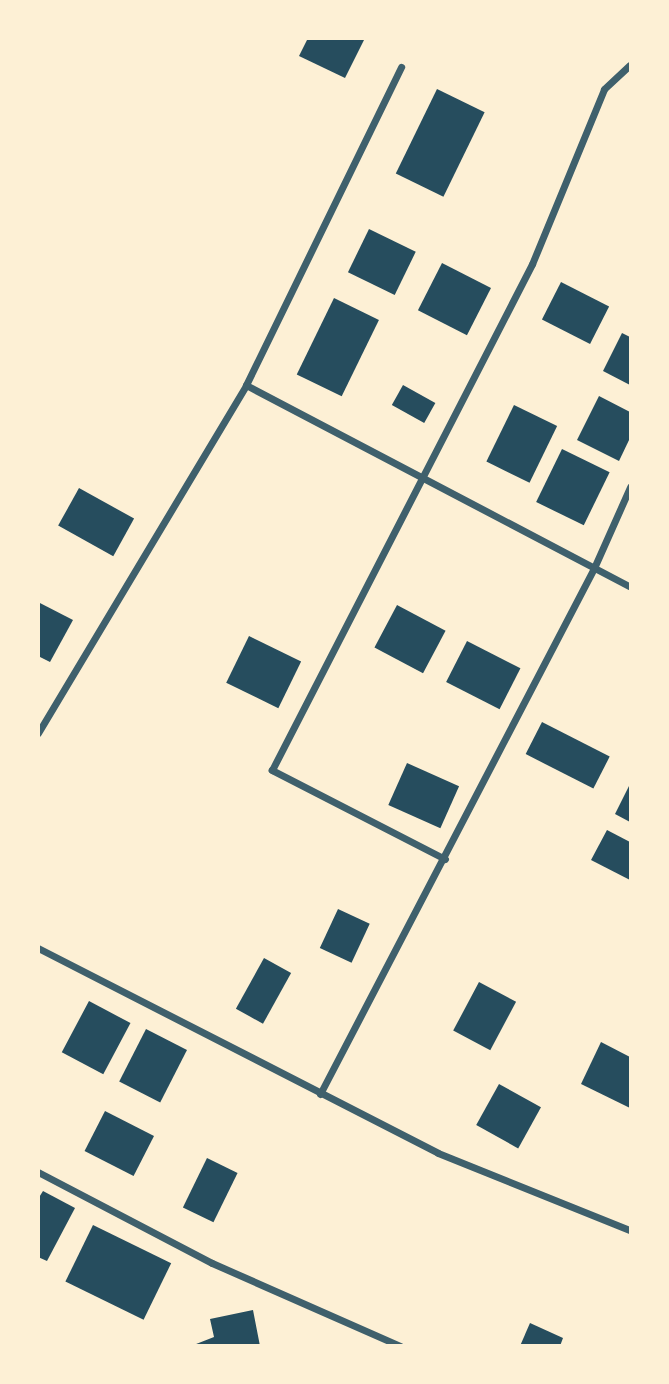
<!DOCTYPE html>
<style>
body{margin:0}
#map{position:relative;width:669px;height:1384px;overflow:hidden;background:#fdf0d5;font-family:"Varela Round",sans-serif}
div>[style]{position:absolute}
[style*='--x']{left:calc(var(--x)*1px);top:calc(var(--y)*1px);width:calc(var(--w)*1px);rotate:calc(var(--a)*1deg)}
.building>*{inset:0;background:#264d5e;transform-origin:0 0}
.minor>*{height:7px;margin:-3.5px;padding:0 3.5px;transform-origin:3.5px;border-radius:3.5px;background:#3f606c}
span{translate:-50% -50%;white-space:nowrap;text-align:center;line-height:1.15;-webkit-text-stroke:7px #fdf0d5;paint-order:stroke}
.frame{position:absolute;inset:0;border:40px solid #fdf0d5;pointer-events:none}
</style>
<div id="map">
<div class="building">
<div style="clip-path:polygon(308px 38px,365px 38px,345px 78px,299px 56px)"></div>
<div style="left:437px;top:89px;width:53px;height:94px;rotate:26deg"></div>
<div style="left:369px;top:229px;width:52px;height:48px;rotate:26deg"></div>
<div style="left:442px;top:263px;width:55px;height:53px;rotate:27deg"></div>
<div style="left:561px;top:282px;width:54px;height:42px;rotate:27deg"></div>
<div style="left:334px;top:298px;width:50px;height:85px;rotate:26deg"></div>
<div style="clip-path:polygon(622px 333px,630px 337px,630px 385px,603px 371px)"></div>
<div style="left:403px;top:385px;width:37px;height:23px;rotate:29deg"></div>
<div style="clip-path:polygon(599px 396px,630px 412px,630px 438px,619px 461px,577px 440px)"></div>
<div style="left:514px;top:405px;width:48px;height:63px;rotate:26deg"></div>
<div style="left:562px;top:449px;width:53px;height:59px;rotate:26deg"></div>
<div style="left:79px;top:488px;width:63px;height:43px;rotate:29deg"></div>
<div style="clip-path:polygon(38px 602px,73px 620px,50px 662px,38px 656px)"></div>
<div style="left:397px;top:605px;width:55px;height:48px;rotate:28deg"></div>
<div style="left:249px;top:636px;width:58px;height:52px;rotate:26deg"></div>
<div style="left:467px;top:641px;width:60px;height:46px;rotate:27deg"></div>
<div style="left:542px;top:722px;width:76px;height:36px;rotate:27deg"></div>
<div style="left:407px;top:763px;width:57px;height:46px;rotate:24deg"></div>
<div style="clip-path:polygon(630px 784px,630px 822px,615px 814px)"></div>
<div style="clip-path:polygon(607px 830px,630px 842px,630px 880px,591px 860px)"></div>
<div style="left:338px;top:909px;width:35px;height:43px;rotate:25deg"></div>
<div style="left:264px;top:958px;width:31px;height:58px;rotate:29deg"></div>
<div style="left:479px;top:982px;width:42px;height:55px;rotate:28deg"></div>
<div style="left:89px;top:1001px;width:47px;height:58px;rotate:28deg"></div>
<div style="left:146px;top:1029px;width:46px;height:59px;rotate:27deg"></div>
<div style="clip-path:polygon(601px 1042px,630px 1057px,630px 1108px,581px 1084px)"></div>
<div style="left:499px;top:1084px;width:48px;height:47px;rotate:29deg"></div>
<div style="left:105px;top:1111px;width:55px;height:45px;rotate:27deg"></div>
<div style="left:207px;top:1158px;width:34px;height:55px;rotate:26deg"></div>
<div style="clip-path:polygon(43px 1191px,75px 1208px,47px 1261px,38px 1257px,38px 1199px)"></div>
<div style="left:93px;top:1225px;width:87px;height:63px;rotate:26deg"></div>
<div style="clip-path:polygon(253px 1310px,260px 1346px,191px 1346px,214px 1337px,210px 1319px)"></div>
<div style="clip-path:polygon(530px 1323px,563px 1338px,560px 1346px,520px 1346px)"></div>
</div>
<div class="minor">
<div style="--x:246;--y:385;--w:434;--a:27.7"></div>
<div style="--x:38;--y:733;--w:405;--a:-59.1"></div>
<div style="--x:246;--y:385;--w:354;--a:-64"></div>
<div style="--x:445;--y:859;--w:195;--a:-152.8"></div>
<div style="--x:272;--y:770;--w:569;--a:-62.8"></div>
<div style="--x:532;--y:264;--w:189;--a:-67.6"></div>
<div style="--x:604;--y:89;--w:35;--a:-43"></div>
<div style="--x:38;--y:948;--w:449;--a:27.1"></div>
<div style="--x:438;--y:1153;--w:207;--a:21.9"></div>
<div style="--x:320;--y:1094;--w:593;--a:-62.48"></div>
<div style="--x:594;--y:568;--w:89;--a:-66"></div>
<div style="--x:38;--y:1172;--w:196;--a:27.6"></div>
<div style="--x:212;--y:1263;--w:206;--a:23.8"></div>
</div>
<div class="frame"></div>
</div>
